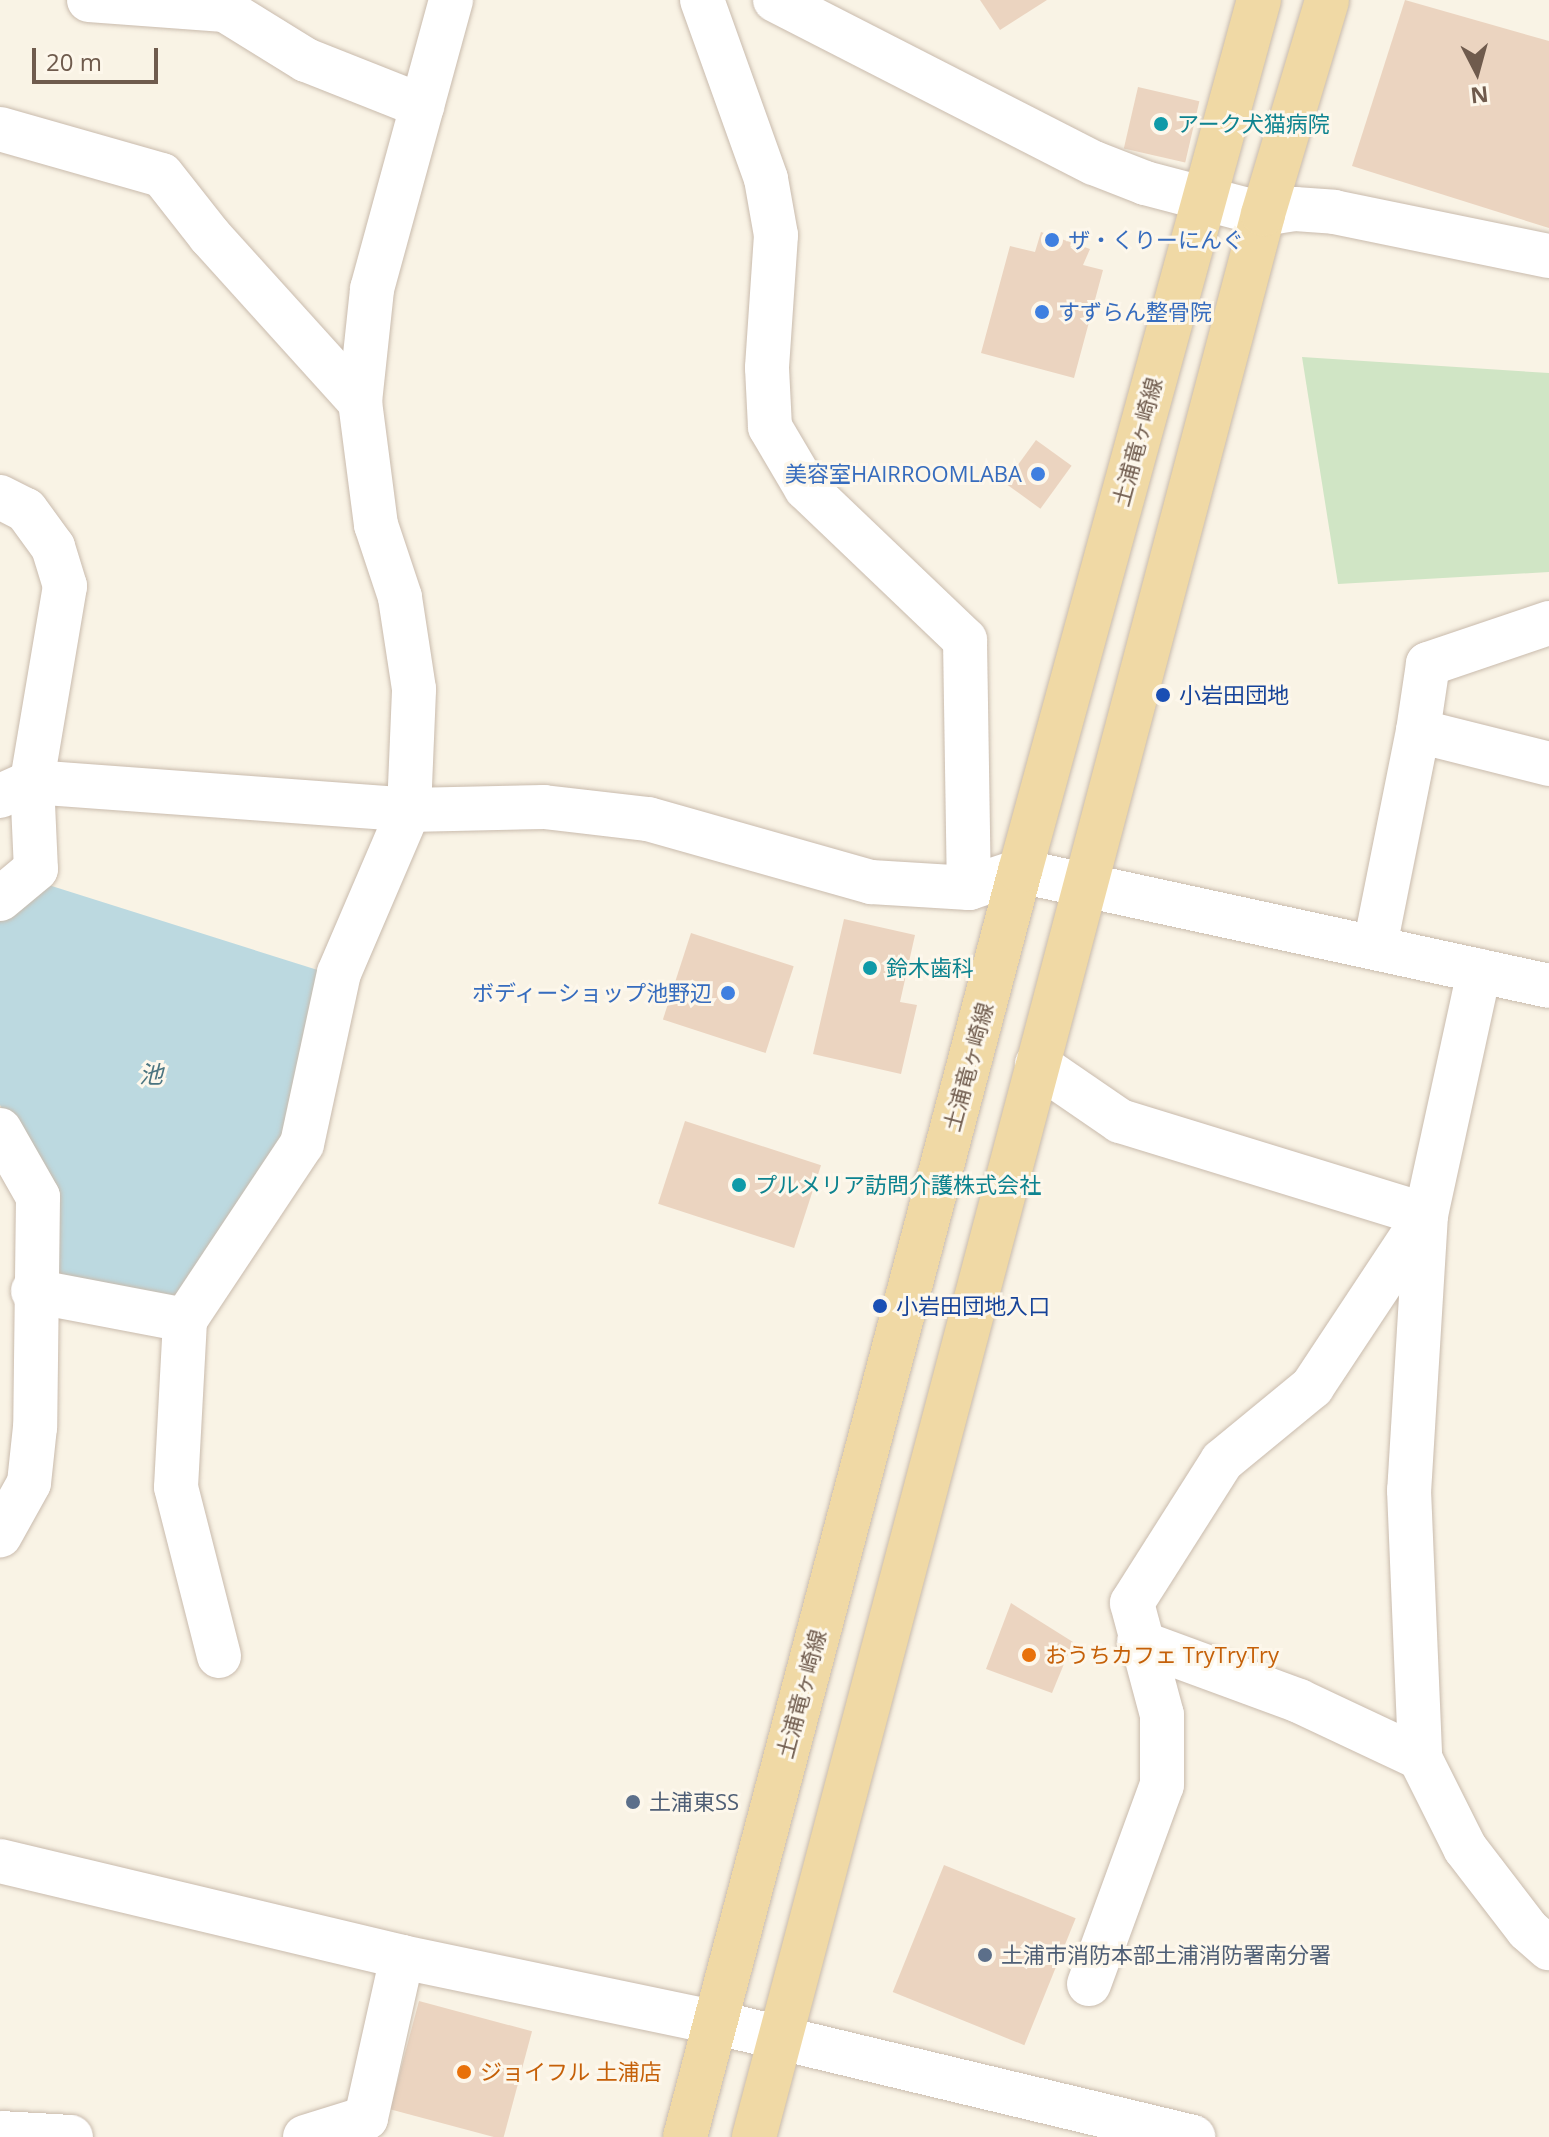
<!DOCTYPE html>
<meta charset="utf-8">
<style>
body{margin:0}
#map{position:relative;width:1549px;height:2137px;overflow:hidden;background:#f9f3e5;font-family:"Open Sans","Noto Sans JP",sans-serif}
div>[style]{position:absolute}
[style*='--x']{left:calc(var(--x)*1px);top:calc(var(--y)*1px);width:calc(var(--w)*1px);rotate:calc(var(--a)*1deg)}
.green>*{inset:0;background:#d0e5c5}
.water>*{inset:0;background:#bcd9e0}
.building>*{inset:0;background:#ebd4c0;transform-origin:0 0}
.roads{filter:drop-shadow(0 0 2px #c9bbad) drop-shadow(0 0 2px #c9bbad)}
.street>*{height:44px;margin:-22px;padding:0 22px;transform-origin:22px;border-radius:22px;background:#fff}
.secondary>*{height:44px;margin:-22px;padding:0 22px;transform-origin:22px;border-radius:22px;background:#fff}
.primary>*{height:44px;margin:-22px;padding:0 22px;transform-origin:22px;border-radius:22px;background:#f0d9a5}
.dots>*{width:22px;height:22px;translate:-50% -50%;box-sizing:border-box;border:4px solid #fdf7eb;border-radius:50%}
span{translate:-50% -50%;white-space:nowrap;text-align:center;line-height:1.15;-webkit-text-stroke:6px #fdf7eb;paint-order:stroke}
.culture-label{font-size:22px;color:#0d838f}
.left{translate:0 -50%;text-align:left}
.shop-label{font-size:22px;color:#366cbe}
.right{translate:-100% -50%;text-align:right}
.street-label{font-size:22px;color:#6f5b4d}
.transit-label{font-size:22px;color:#164399}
.food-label{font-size:22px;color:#c56008}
.service-label{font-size:22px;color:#4e5e75}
.water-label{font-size:24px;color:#4a7480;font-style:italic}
.north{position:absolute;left:1437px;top:32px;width:80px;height:80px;-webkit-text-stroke:6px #fdf7eb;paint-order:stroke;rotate:174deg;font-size:22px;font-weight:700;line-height:32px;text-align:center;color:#6f5b4d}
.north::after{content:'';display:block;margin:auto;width:28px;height:36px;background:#6f5b4d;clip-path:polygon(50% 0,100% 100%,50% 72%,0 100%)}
.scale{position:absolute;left:32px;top:48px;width:126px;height:36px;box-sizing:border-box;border:4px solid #6f5b4d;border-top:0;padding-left:10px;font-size:24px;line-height:28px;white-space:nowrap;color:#6f5b4d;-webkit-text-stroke:6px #fdf7eb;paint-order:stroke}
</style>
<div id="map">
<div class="green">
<div style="clip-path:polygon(1302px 357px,1549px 373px,1549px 572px,1338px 584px)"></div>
</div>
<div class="water">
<div style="clip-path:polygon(39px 882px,324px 972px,288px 1139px,179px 1307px,45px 1281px,49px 1196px,0 1105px,0 912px)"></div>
</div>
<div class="building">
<div style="clip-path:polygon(980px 0,1047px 0,1000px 30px)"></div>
<div style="clip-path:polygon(1405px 0,1549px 41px,1549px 228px,1352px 166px)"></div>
<div style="left:1138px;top:87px;width:63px;height:63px;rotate:13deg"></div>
<div style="clip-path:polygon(1041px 232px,1090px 249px,1083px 265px,1103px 270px,1074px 378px,981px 353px,1010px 246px,1035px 252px)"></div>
<div style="left:1036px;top:440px;width:44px;height:53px;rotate:36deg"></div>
<div style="clip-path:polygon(844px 919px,915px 935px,900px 1002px,917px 1005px,901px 1074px,813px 1054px)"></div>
<div style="left:691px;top:933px;width:108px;height:91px;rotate:18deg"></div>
<div style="left:685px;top:1121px;width:143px;height:87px;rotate:18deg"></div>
<div style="clip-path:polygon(1011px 1603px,1073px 1642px,1052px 1693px,986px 1669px)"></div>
<div style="left:944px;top:1865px;width:142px;height:137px;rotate:22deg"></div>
<div style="left:419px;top:2001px;width:117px;height:112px;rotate:15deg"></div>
</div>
<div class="roads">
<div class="street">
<div style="--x:89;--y:0;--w:136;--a:4.2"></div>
<div style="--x:225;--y:10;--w:95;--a:31.7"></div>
<div style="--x:306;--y:60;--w:125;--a:21.6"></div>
<div style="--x:702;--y:0;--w:190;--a:70.3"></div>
<div style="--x:766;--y:179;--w:57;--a:79.9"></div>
<div style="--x:776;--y:235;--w:133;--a:93.9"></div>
<div style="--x:767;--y:368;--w:59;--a:87.1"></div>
<div style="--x:770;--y:427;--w:71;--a:59.5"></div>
<div style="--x:806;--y:488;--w:220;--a:43.7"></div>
<div style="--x:965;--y:640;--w:248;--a:89.1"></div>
<div style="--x:0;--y:129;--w:168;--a:15.9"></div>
<div style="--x:162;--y:175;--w:78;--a:51.8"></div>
<div style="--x:210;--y:236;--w:224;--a:47.9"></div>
<div style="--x:1263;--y:214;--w:32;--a:-9"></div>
<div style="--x:1295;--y:209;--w:39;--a:4"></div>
<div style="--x:1334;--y:212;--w:219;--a:11.6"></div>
<div style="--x:0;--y:497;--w:29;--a:27"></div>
<div style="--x:26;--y:510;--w:46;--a:53.9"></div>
<div style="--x:53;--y:547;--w:41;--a:72.9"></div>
<div style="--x:65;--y:586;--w:199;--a:99.6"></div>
<div style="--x:32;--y:782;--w:87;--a:87.4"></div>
<div style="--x:36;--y:869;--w:47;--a:140.2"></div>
<div style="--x:1549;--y:623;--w:128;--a:161.3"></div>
<div style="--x:1428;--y:664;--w:68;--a:98.5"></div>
<div style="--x:1418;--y:731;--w:135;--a:14.1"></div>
<div style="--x:0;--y:796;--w:35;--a:-24"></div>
<div style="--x:32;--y:782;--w:378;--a:4.2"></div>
<div style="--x:409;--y:810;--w:135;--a:-1.3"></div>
<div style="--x:544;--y:807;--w:105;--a:6.6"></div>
<div style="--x:648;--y:819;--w:232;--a:15.8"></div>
<div style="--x:871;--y:882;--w:98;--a:3.5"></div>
<div style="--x:969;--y:888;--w:54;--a:-18.4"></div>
<div style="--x:1375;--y:946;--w:219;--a:-78.7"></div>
<div style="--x:1037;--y:1064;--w:101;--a:34.5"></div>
<div style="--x:1120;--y:1121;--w:320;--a:17.1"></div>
<div style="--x:1426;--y:1215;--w:276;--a:93.5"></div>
<div style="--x:1409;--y:1490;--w:268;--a:87.6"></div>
<div style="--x:1420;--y:1758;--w:101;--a:63.4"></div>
<div style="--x:1465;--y:1848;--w:103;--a:52.5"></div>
<div style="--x:1528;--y:1930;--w:28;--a:41"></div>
<div style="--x:0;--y:1130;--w:77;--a:60.4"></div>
<div style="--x:38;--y:1197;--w:230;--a:90.7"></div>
<div style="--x:35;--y:1427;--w:56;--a:96.1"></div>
<div style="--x:29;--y:1483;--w:60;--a:119.1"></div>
<div style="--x:33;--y:1291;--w:155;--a:10.8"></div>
<div style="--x:1139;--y:1642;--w:171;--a:20.2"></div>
<div style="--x:1299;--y:1701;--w:134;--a:25.2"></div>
<div style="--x:219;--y:1656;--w:174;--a:-104.3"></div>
<div style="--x:176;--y:1487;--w:167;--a:-86.9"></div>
<div style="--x:185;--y:1320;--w:211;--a:-56.4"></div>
<div style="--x:302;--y:1144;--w:175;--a:-77.8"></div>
<div style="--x:339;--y:973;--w:177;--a:-66.8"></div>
<div style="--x:409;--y:810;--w:121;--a:-87.6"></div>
<div style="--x:414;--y:689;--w:93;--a:-98.7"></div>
<div style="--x:400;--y:597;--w:76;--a:-108.4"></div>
<div style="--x:376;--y:525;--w:124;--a:-97.4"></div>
<div style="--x:360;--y:402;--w:114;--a:-83.9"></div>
<div style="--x:372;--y:289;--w:300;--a:-74.7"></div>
<div style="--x:1089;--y:1984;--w:212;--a:-69.9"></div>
<div style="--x:1162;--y:1785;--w:70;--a:-90"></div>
<div style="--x:1162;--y:1715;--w:116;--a:-105"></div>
<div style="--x:1132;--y:1603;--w:168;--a:-57.6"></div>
<div style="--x:1222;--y:1461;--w:117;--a:-39.4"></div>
<div style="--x:1312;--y:1387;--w:206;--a:-56.5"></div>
<div style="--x:1426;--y:1215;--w:250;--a:-77.7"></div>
<div style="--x:0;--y:2133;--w:71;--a:3.2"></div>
<div style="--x:305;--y:2137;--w:64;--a:-17.3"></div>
<div style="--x:366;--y:2118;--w:165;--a:-77.4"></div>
</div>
<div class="secondary">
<div style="--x:775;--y:0;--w:358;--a:27.1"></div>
<div style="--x:1094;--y:163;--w:55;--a:21.4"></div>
<div style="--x:1145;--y:183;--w:122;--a:14.7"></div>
<div style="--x:1020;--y:871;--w:541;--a:12.26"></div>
<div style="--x:0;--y:1861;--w:413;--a:13.4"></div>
<div style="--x:402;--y:1957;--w:319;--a:11.8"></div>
<div style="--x:714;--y:2022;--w:493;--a:13.5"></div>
</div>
<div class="primary">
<div style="--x:685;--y:2137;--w:1310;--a:-75.18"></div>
<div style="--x:1020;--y:871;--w:903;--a:-74.66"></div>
<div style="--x:754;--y:2137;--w:1989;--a:-75.17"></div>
<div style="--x:1263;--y:214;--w:223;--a:-73.3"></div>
</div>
</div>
<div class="dots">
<div style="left:1161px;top:124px;background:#0f9aa8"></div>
<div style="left:1052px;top:240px;background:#3f7fe0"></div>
<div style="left:1042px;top:312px;background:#3f7fe0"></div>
<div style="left:1038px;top:474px;background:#3f7fe0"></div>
<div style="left:1163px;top:695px;background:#1a4fb4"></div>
<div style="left:870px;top:968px;background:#0f9aa8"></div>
<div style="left:728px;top:993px;background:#3f7fe0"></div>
<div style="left:739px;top:1185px;background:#0f9aa8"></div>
<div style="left:880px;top:1306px;background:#1a4fb4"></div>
<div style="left:1029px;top:1655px;background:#e8710a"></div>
<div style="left:633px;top:1802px;background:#5c6f8a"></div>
<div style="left:985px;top:1955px;background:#5c6f8a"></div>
<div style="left:464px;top:2072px;background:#e8710a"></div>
</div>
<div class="culture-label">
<span class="left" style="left:1177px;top:124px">アーク犬猫病院</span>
<span class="left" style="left:886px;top:968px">鈴木歯科</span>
<span class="left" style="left:755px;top:1185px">プルメリア訪問介護株式会社</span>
</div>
<div class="shop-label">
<span class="left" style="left:1068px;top:240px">ザ・くりーにんぐ</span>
<span class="left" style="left:1058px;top:312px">すずらん整骨院</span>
<span class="right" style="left:1022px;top:474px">美容室HAIRROOMLABA</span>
<span class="right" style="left:712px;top:993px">ボディーショップ池野辺</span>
</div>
<div class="street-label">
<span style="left:1137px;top:442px;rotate:-75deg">土浦竜ヶ崎線</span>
<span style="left:968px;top:1067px;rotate:-75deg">土浦竜ヶ崎線</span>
<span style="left:801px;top:1694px;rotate:-75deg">土浦竜ヶ崎線</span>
</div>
<div class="transit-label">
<span class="left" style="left:1179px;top:695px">小岩田団地</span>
<span class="left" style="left:896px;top:1306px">小岩田団地入口</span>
</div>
<div class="food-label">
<span class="left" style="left:1045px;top:1655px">おうちカフェ TryTryTry</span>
<span class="left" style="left:480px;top:2072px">ジョイフル 土浦店</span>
</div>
<div class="service-label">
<span class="left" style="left:649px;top:1802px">土浦東SS</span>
<span class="left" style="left:1001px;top:1955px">土浦市消防本部土浦消防署南分署</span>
</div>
<div class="water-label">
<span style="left:151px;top:1074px">池</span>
</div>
<div class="north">N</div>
<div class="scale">20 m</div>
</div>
